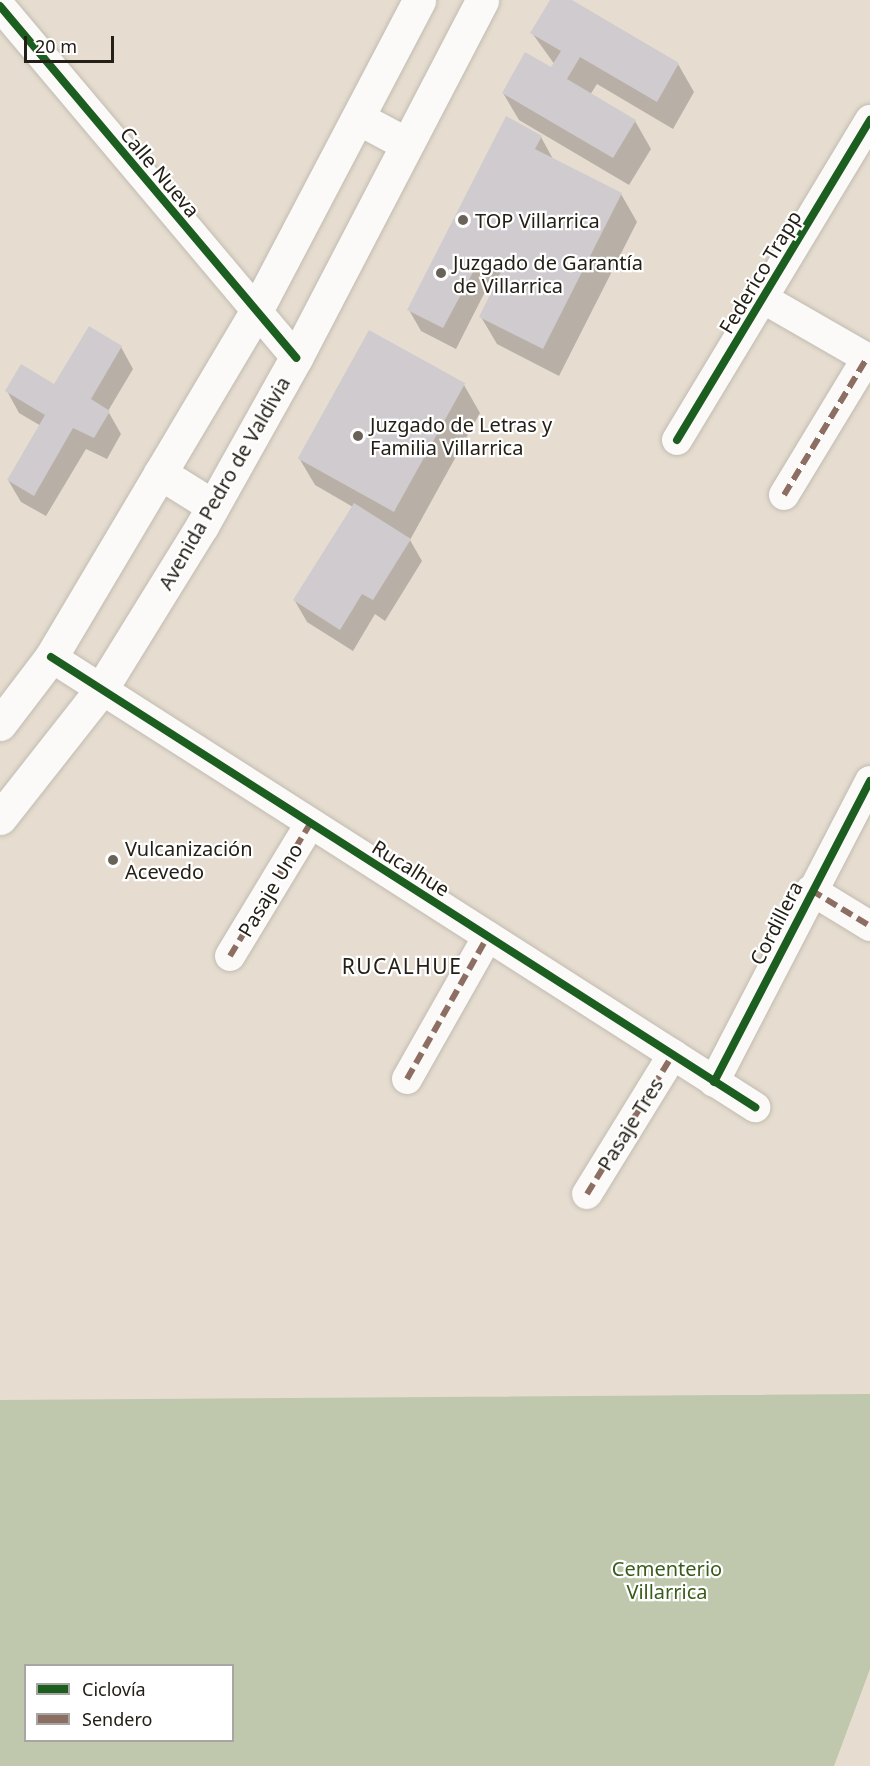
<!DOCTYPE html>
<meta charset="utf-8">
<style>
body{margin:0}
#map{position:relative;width:870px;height:1766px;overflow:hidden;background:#e6ddd0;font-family:"Noto Sans",sans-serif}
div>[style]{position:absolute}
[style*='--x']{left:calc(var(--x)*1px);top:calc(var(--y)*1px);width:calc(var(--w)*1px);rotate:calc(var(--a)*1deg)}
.green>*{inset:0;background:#bfc8ac}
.shadow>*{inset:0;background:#0003}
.building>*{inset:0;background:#d0cbcf;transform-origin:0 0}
.roads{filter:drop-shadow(0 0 2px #c2bbb1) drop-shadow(0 0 2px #c2bbb1)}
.street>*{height:30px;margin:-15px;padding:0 15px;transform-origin:15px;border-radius:15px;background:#fbfaf8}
.primary>*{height:33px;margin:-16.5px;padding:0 16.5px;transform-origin:16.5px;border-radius:16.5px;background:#fbfaf8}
.quiet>*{height:6px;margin-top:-3px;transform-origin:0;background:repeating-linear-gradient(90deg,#8d6e63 0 12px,transparent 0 18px)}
.cycleway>*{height:8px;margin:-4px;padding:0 4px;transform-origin:4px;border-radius:4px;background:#1b5e20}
.dots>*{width:16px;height:16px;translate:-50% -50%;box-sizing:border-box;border:3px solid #fff;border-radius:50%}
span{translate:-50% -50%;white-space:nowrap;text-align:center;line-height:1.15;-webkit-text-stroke:4.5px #fff;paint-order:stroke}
.street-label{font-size:20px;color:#252017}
.poi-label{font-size:20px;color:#252017}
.left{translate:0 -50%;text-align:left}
.park-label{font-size:20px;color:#395c1b}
.neighbourhood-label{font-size:21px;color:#252017;letter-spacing:1.5px}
.legend{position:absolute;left:24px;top:1664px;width:210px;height:78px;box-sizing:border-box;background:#fff;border:2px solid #a8a6a2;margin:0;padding:8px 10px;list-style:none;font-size:18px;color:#252017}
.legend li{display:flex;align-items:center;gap:12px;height:30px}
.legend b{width:30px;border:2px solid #a8a6a2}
.scale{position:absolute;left:24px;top:36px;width:90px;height:27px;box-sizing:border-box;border:3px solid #252017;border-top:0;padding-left:8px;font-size:18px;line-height:21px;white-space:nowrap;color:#252017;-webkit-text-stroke:4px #fff;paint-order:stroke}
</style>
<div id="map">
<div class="green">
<div style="clip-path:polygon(evenodd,870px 1394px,870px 1669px,834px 1766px,0 1766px,0 1400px,870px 1394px,26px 1666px,232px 1666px,232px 1740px,26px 1740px,26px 1666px)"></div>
</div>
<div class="shadow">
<div style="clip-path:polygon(552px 0,569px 0,678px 64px,694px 92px,673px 129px,597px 84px,590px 95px,635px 121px,651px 149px,629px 185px,519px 120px,503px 93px,555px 65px,532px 33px)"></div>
<div style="clip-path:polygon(541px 137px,553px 159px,621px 194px,637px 222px,559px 376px,497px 344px,481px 317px,496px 287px,491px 280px,456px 349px,421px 331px,409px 310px)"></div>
<div style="clip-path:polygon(121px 347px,133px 369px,108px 411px,121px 434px,107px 459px,86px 449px,46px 516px,21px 502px,8px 480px,41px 426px,19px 413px,7px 391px,55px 386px)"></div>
<div style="clip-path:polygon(464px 385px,480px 413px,410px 540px,422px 561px,385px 621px,375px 614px,353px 651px,307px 622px,295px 601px,353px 507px,315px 485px,299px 458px)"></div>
</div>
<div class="building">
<div style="clip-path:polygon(550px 0,572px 0,679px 63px,657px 102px,580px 57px,567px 79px,636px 120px,613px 158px,502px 93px,525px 52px,551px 67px,561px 51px,530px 33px)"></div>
<div style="clip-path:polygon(506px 116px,542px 136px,535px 149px,622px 193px,543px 349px,479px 317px,501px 272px,479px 261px,443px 328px,407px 310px)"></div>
<div style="clip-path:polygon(89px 326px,122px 346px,91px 399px,110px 411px,94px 438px,73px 428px,34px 496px,7px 480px,45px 415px,5px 391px,21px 364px,54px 384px)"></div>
<div style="left:369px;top:330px;width:110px;height:147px;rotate:29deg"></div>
<div style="clip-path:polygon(354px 503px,411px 539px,373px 600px,362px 594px,340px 630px,293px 600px)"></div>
</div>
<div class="roads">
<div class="street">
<div style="--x:0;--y:6;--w:460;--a:49.9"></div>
<div style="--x:764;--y:299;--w:122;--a:29.9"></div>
<div style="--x:677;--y:440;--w:374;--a:-58.9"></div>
<div style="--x:784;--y:495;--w:160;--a:-58.8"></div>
<div style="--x:51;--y:657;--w:836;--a:32.59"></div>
<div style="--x:811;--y:890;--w:69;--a:31.4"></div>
<div style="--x:230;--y:956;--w:154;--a:-58.8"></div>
<div style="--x:407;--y:1079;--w:164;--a:-60.5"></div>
<div style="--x:714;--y:1082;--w:339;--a:-62.6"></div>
<div style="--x:587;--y:1194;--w:164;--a:-58.4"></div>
</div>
<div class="primary">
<div style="--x:358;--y:118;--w:55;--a:28"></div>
<div style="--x:160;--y:473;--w:62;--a:31.9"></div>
<div style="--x:0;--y:724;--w:84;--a:-52.7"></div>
<div style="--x:51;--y:657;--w:400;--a:-59.3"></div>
<div style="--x:255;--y:313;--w:353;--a:-62.3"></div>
<div style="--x:0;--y:818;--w:162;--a:-51.8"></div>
<div style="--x:100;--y:691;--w:194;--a:-58.3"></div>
<div style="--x:202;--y:526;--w:193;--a:-60.8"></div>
<div style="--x:296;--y:358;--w:403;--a:-62.5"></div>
</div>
</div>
<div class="quiet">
<div style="--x:784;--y:495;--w:160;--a:-58.8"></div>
<div style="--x:811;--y:890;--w:69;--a:31.4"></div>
<div style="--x:230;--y:956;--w:154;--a:-58.8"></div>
<div style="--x:407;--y:1079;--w:164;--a:-60.5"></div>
<div style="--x:587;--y:1194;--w:164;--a:-58.4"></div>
</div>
<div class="cycleway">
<div style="--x:0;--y:6;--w:460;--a:49.9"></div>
<div style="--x:677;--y:440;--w:374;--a:-58.9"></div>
<div style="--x:51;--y:657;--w:836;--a:32.59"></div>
<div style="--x:714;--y:1082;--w:339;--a:-62.6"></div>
</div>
<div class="dots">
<div style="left:463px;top:220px;background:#696258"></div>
<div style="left:441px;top:273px;background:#696258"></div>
<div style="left:358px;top:436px;background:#696258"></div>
<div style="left:113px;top:860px;background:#696258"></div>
</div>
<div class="street-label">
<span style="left:160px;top:172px;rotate:50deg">Calle Nueva</span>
<span style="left:760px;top:272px;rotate:-59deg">Federico Trapp</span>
<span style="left:224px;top:483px;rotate:-60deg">Avenida Pedro de Valdivia</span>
<span style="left:411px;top:868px;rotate:32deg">Rucalhue</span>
<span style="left:270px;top:890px;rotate:-59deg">Pasaje Uno</span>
<span style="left:776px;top:923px;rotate:-63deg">Cordillera</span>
<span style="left:630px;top:1124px;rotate:-58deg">Pasaje Tres</span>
</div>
<div class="poi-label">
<span class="left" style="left:475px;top:220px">TOP Villarrica</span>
<span class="left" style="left:453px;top:274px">Juzgado de Garantía<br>de Villarrica</span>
<span class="left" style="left:370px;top:436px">Juzgado de Letras y<br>Familia Villarrica</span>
<span class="left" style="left:125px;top:860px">Vulcanización<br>Acevedo</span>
</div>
<div class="park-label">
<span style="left:667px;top:1580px">Cementerio<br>Villarrica</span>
</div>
<div class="neighbourhood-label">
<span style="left:402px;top:966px">RUCALHUE</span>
</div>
<ul class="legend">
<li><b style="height:8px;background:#1b5e20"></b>Ciclovía</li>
<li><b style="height:8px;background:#8d6e63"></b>Sendero</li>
</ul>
<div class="scale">20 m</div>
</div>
